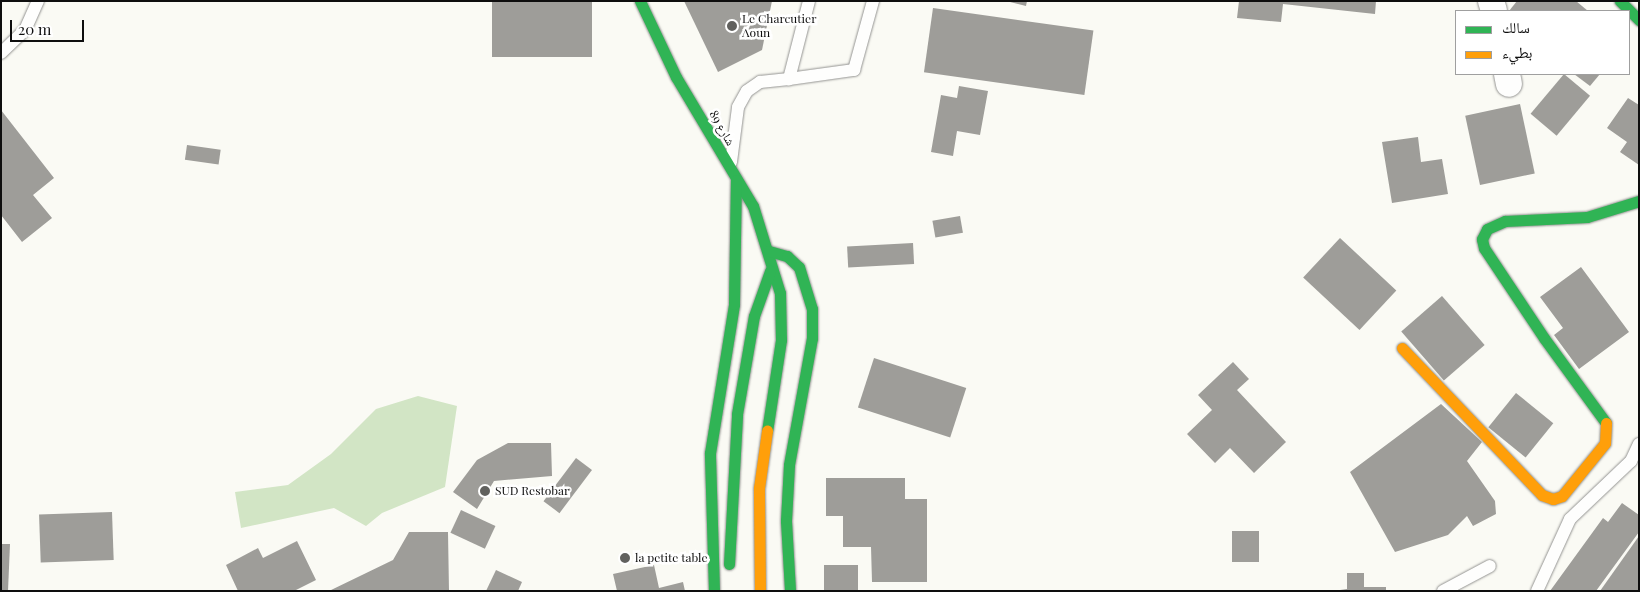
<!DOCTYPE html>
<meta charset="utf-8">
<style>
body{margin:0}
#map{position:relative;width:1640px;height:592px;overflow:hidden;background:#fafaf4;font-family:"Playfair Display","Noto Naskh Arabic",serif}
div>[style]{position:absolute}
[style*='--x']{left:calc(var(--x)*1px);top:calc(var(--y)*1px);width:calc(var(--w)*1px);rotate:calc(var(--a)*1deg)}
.forest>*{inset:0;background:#d2e5c5}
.building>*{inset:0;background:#9e9d99;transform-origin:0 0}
.roads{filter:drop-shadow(0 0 1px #949492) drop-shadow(0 0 1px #949492)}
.lane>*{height:12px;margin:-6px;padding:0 6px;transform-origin:6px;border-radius:6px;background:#fefefd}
.street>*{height:26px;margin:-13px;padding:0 13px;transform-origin:13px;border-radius:13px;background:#fefefd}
.fast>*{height:11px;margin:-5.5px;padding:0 5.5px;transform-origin:5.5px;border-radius:5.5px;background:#30b455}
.slow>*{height:11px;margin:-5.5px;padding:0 5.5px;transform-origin:5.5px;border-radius:5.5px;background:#ff9f0a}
.dots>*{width:14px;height:14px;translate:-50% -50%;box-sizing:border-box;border:2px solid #fff;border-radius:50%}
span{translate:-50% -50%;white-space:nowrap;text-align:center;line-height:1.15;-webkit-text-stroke:5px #fff;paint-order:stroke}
.poi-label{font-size:12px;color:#0e0e0e}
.left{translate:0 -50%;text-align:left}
.street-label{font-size:12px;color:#0e0e0e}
.frame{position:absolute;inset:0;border:2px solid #0e0e0e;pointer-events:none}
.legend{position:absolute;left:1455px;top:10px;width:175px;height:65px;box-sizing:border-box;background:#fff;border:1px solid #9f9f9f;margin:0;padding:6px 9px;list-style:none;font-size:15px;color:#0e0e0e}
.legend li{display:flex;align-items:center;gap:10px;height:25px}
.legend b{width:25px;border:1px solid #9f9f9f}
.scale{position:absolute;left:10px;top:20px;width:74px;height:22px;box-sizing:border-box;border:2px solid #0e0e0e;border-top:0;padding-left:6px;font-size:15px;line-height:18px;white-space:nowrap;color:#0e0e0e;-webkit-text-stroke:4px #fff;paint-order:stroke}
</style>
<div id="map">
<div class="forest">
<div style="clip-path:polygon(418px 396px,457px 406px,445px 487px,382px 513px,366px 526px,334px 508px,241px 528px,235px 492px,288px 485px,331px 454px,376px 409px)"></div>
</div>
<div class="building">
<div style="left:492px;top:1px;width:100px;height:56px"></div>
<div style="clip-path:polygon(684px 1px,772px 1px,762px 50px,718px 72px)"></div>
<div style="clip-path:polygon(1006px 1px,1027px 1px,1026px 6px)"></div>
<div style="clip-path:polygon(1239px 1px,1376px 1px,1375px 14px,1283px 4px,1281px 22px,1237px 18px)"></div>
<div style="clip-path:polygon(1517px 1px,1576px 1px,1588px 11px,1509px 11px)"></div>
<div style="left:933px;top:8px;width:162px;height:65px;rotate:8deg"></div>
<div style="left:1564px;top:74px;width:34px;height:52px;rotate:40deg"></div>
<div style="clip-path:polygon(1574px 74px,1600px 74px,1590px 86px)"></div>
<div style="clip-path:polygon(959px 86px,988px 91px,980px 135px,957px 131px,953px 156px,931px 152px,941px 95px,957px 98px)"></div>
<div style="clip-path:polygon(1628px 98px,1639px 105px,1639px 165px,1620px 152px,1627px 142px,1607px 128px)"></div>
<div style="left:1520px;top:104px;width:71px;height:56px;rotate:78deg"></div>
<div style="clip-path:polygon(1px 110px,54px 178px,33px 195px,52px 218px,22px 242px,1px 215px)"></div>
<div style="clip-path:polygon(1418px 137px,1421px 162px,1442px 159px,1448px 194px,1392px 203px,1382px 142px)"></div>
<div style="left:187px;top:145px;width:34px;height:15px;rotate:8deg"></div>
<div style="left:960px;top:216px;width:17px;height:28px;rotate:80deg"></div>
<div style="left:1340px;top:238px;width:77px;height:54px;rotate:43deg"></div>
<div style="left:913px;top:243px;width:21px;height:66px;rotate:87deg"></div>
<div style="clip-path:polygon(1581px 267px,1629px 332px,1579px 369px,1554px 335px,1563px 328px,1540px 297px)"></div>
<div style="left:1442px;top:296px;width:65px;height:54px;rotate:49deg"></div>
<div style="left:874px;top:358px;width:97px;height:52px;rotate:18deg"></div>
<div style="clip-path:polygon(1233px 362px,1249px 379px,1237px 390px,1286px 442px,1254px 473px,1230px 448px,1215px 463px,1187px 434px,1212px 410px,1198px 395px)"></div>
<div style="left:1516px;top:393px;width:48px;height:44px;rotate:39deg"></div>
<div style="clip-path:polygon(1441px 404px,1482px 442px,1467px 461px,1495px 501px,1496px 514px,1473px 526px,1467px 516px,1448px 535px,1395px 552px,1350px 472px)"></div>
<div style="clip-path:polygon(508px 443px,551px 443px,552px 476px,494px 481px,477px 509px,453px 492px,477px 460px)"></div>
<div style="left:576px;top:458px;width:20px;height:54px;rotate:37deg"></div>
<div style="clip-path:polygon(826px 478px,905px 478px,905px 499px,927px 499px,927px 582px,872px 582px,871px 547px,843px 547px,843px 516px,826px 516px)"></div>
<div style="clip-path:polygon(1622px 503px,1639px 515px,1639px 532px,1596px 591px,1550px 591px,1603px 518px,1608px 522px)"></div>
<div style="left:461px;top:510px;width:38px;height:25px;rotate:25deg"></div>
<div style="left:112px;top:512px;width:48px;height:73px;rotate:88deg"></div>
<div style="left:1232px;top:531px;width:27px;height:31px"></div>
<div style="clip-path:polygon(409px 532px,448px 532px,449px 591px,329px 591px,393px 560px)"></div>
<div style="clip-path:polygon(1639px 536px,1639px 591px,1600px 591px)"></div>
<div style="clip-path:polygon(297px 541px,316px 580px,294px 591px,238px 591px,226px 565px,258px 548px,263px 558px)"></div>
<div style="clip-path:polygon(1px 544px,10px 544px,8px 591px,1px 591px)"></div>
<div style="clip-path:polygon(654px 565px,659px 588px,683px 582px,685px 591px,617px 591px,613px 574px)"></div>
<div style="left:824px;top:565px;width:34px;height:26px"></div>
<div style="clip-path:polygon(496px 570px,522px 582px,518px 591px,486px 591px)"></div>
<div style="clip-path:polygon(1347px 573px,1364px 573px,1364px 587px,1386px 587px,1386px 591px,1333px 591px,1347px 589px)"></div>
</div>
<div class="roads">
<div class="lane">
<div style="--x:809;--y:1;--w:81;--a:104.4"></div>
<div style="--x:789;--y:79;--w:66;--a:-7.9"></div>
<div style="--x:854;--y:70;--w:72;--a:-74.6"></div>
<div style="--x:1;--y:53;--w:33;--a:-44"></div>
<div style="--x:25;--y:30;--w:32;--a:-66"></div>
<div style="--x:731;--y:162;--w:55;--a:-82.7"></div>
<div style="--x:738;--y:107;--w:18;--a:-61"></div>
<div style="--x:747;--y:91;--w:16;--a:-35"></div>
<div style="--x:760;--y:82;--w:29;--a:-6"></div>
<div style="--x:1443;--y:591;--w:53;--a:-28"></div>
<div style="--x:1537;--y:591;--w:79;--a:-65.4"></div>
<div style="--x:1570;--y:519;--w:84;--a:-43.6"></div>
<div style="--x:1631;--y:461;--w:19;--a:-65"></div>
</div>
<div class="street">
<div style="--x:1491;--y:1;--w:10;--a:73"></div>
<div style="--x:1507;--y:74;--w:10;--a:79"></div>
</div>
<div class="fast">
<div style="--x:640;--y:1;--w:84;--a:64.7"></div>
<div style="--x:676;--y:77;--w:150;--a:59.2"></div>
<div style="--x:753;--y:206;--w:91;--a:72.8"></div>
<div style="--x:780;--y:293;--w:47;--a:88.8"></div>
<div style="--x:781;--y:340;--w:92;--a:98.7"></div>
<div style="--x:1620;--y:1;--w:27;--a:45"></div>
<div style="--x:769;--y:251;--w:19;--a:16"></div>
<div style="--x:787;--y:256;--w:16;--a:43"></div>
<div style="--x:799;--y:267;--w:44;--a:72.8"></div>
<div style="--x:812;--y:309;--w:29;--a:90"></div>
<div style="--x:812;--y:338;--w:129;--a:100.3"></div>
<div style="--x:789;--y:465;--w:56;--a:93.1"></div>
<div style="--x:786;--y:521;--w:70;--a:86.7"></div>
<div style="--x:1606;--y:423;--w:105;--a:-126.1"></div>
<div style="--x:1544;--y:338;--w:108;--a:-123.7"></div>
<div style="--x:1484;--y:248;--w:9;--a:-103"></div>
<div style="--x:1482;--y:239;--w:11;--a:-63"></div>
<div style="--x:1487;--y:229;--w:20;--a:-24"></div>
<div style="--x:1505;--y:221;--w:82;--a:-2.8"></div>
<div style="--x:1587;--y:217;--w:54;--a:-17.1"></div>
<div style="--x:729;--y:564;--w:150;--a:-86.9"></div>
<div style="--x:737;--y:414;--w:99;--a:-80.2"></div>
<div style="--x:754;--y:316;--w:48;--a:-70.4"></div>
<div style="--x:714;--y:591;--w:138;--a:-91.7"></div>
<div style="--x:710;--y:453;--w:151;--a:-80.8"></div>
<div style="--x:734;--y:304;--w:124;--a:-89.1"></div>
</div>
<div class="slow">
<div style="--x:1402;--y:348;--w:203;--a:46.4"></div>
<div style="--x:1542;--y:495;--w:12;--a:20"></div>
<div style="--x:1553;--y:499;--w:9;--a:-18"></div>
<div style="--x:1562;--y:496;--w:68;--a:-50.9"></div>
<div style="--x:1605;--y:443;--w:20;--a:-87"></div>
<div style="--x:760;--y:591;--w:103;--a:-90.6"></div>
<div style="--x:759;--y:488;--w:58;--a:-82"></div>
</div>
</div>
<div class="dots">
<div style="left:732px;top:26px;background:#61615e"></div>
<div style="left:485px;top:491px;background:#61615e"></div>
<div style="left:625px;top:558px;background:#61615e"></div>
</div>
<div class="poi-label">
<span class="left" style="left:742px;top:26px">Le Charcutier<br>Aoun</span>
<span class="left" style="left:495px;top:491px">SUD Restobar</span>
<span class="left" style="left:635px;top:558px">la petite table</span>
</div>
<div class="street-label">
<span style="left:722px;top:128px;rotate:60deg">شارع 89</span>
</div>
<div class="frame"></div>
<ul class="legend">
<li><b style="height:6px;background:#30b455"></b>سالك</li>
<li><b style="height:6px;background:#ff9f0a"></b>بطيء</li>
</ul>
<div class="scale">20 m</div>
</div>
